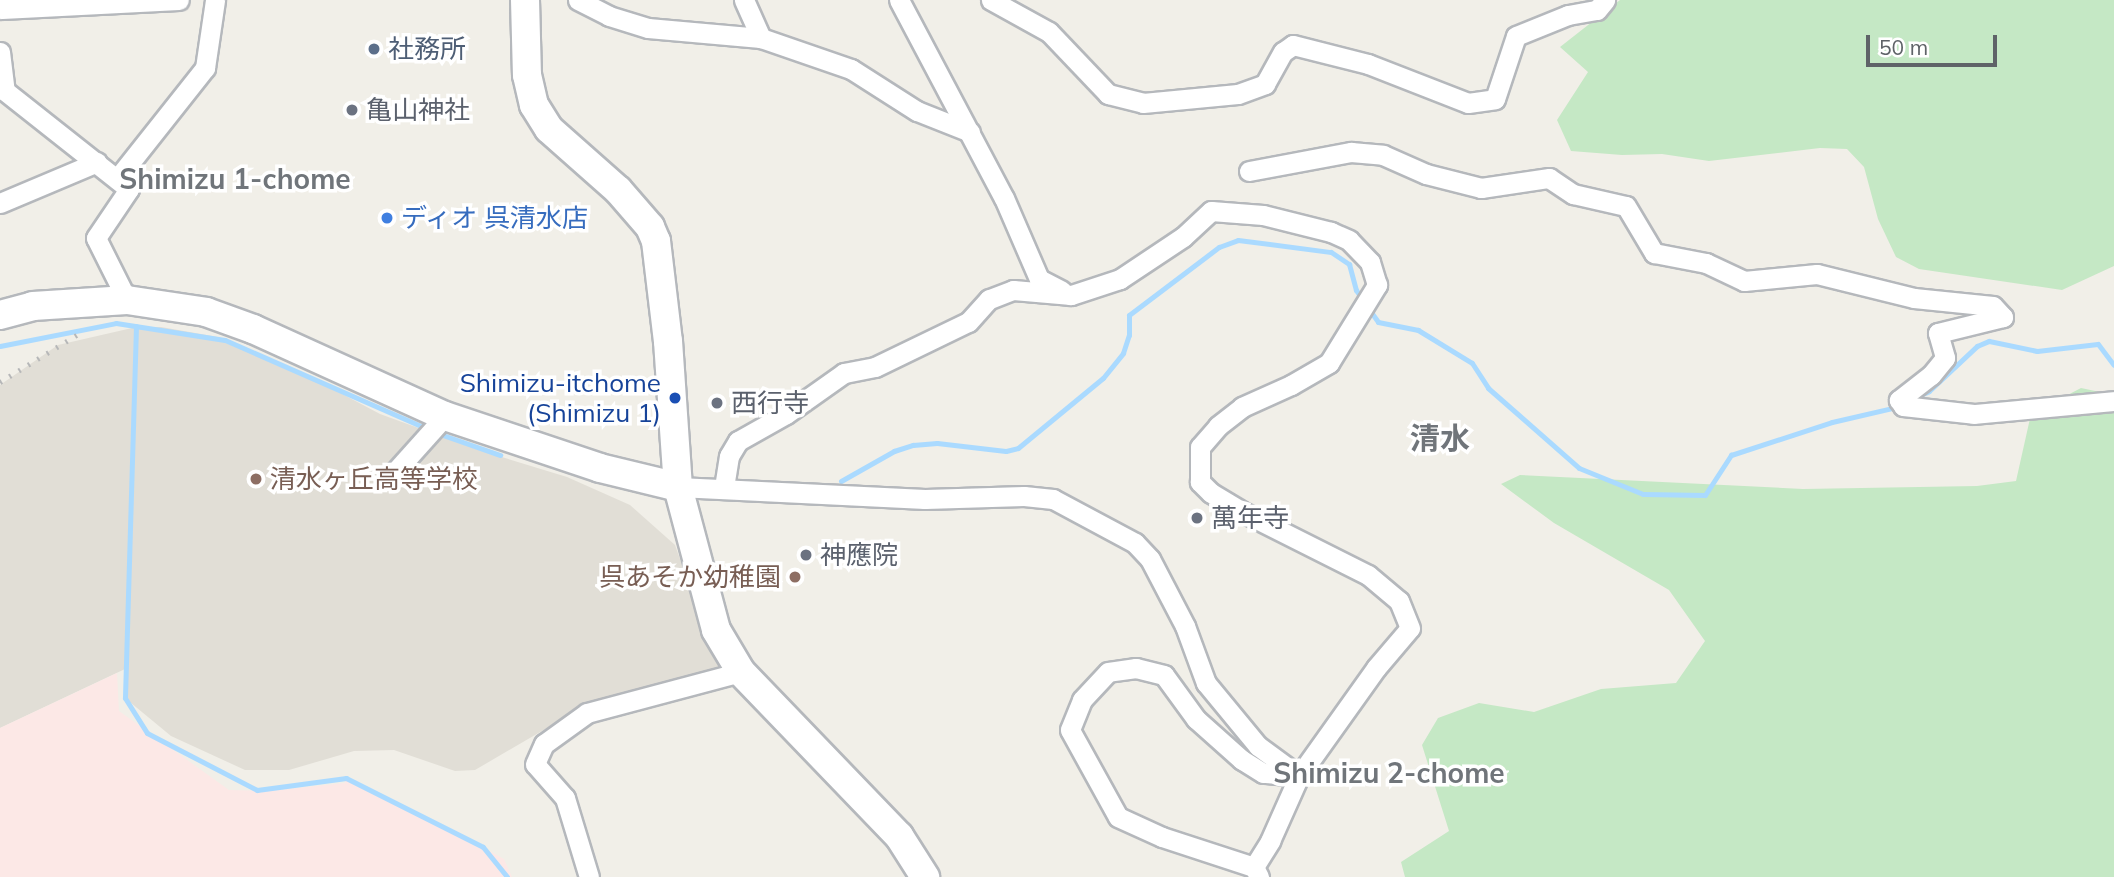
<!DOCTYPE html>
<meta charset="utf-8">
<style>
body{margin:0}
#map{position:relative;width:2114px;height:877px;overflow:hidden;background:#f1efe8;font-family:Mulish,"Noto Sans JP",sans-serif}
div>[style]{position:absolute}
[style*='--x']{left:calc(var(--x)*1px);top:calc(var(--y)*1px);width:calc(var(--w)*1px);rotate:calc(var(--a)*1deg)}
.education>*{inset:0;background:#e1ded6}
.medical>*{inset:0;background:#fce8e6}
.green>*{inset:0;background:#c5e8c5}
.stream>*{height:5px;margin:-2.5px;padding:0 2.5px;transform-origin:2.5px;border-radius:2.5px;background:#aadaff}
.roads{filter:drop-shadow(2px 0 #b5b8bc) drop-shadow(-2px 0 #b5b8bc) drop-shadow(0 2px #b5b8bc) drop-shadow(0 -2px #b5b8bc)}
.street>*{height:19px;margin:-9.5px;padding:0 9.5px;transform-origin:9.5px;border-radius:9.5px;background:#fff}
.secondary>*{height:28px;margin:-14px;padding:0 14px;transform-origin:14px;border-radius:14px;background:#fff}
.rail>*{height:5px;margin-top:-2.5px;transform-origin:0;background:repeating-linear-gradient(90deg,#b6b7b8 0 2px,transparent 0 11px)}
.dots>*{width:19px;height:19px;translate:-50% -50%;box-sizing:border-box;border:4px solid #fff;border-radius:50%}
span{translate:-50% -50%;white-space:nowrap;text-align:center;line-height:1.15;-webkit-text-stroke:7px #fff;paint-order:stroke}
.service-label{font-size:26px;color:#4e5e75}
.left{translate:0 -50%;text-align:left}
.worship-label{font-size:26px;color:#5b616d}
.shop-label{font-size:26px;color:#366cbe}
.transit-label{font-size:26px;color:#164399}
.right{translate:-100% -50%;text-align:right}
.education-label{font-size:26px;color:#785e54}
.neighbourhood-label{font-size:28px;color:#70757a;font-weight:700}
.quarter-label{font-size:30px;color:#70757a;font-weight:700}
.scale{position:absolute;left:1866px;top:35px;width:131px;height:32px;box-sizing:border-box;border:4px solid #5f6368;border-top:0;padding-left:9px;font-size:21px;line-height:24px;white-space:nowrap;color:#5f6368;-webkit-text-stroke:5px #fff;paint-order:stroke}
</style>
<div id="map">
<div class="education">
<i style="clip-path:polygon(161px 327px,218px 337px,314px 379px,380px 414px,479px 450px,567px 477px,630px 505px,675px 545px,715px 657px,726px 671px,583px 707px,475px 770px,455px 771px,394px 750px,354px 751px,289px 770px,245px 770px,171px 736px,125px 698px,125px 669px,0 728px,0 385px,58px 345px,132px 328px)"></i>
</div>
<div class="medical">
<i style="clip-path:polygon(117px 673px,119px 711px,229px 790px,269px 791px,345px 783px,346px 778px,433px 820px,504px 859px,512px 877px,0 877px,0 728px)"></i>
</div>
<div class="green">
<i style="clip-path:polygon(1620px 0,2114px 0,2114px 266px,2062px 290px,1919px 269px,1896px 257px,1878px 219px,1864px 167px,1847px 149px,1820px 148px,1709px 161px,1662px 154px,1622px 155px,1571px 151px,1557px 120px,1588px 72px,1560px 47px)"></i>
<i style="clip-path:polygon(2081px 388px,2114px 395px,2114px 877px,1405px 877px,1401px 862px,1449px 831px,1422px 745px,1438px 718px,1479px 703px,1534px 712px,1601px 689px,1676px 683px,1705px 641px,1669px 590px,1554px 523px,1501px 484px,1520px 475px,1803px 489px,1977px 486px,2016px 481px,2031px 414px)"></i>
</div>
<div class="stream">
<i style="--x:1368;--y:308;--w:17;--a:54"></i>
<i style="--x:1378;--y:322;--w:41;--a:11.3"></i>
<i style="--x:1418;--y:330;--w:63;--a:31.4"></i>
<i style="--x:1472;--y:363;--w:30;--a:57"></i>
<i style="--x:1488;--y:388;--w:121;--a:41.3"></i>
<i style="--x:1579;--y:468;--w:69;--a:22.1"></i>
<i style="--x:1643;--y:494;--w:62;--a:0.9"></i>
<i style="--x:1705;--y:495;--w:48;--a:-57"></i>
<i style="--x:1731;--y:455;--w:106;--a:-18.1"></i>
<i style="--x:1832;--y:422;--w:67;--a:-13"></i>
<i style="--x:136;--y:326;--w:372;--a:91.7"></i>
<i style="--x:125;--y:698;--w:41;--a:57.8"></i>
<i style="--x:147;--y:733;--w:124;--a:27.4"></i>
<i style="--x:257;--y:790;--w:90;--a:-7.7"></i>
<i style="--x:346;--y:778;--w:153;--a:26.7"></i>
<i style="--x:483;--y:847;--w:38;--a:51"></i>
<i style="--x:0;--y:346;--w:118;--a:-11.2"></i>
<i style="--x:116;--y:323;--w:110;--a:8.9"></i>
<i style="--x:225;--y:340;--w:222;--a:23.7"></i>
<i style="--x:1918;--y:396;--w:12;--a:-24"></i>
<i style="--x:1929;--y:391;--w:66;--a:-43.2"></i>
<i style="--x:1977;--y:346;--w:13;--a:-23"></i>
<i style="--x:1989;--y:341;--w:49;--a:11.8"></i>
<i style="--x:2037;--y:351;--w:61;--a:-6.5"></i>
<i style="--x:2098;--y:344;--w:26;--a:53"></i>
<i style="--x:437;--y:433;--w:67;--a:19.2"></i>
<i style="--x:841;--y:481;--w:61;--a:-29.5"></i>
<i style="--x:894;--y:451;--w:20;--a:-18"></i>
<i style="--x:913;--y:445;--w:24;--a:-5"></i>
<i style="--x:937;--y:443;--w:69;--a:6.6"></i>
<i style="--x:1006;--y:451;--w:12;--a:-14"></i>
<i style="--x:1018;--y:448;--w:110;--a:-39.5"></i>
<i style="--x:1103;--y:378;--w:32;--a:-51"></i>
<i style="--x:1123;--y:353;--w:19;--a:-72"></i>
<i style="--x:1129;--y:335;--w:20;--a:-90"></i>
<i style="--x:1129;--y:315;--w:113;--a:-37.1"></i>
<i style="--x:1219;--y:247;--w:20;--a:-20"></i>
<i style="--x:1238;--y:240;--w:94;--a:7.4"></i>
<i style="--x:1331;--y:252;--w:22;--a:34"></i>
<i style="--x:1349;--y:264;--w:27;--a:75"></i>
<i style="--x:1356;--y:290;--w:12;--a:55"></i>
</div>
<div class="roads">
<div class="street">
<i style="--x:578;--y:0;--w:35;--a:27"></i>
<i style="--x:609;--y:16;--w:41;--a:17.1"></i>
<i style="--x:648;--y:28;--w:113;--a:5.1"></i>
<i style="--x:761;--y:38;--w:95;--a:19"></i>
<i style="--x:851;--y:69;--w:78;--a:32.5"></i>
<i style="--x:917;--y:111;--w:57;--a:21.6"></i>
<i style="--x:744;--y:0;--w:42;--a:65.9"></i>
<i style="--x:899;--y:0;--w:224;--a:62.1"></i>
<i style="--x:1004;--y:198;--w:88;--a:66.6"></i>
<i style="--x:1039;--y:279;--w:25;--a:27"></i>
<i style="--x:991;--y:0;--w:66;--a:28.9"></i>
<i style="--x:1049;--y:32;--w:86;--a:46.4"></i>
<i style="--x:1108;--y:94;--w:36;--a:14"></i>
<i style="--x:1143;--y:103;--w:95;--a:-5.4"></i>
<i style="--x:1238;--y:94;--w:29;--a:-20"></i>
<i style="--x:1265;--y:84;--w:37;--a:-61"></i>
<i style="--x:1283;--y:52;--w:12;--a:-35"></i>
<i style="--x:1293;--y:45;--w:77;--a:14.2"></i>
<i style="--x:1368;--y:64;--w:107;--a:21.3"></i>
<i style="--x:1468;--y:103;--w:27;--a:-8"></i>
<i style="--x:1495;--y:99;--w:66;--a:-71.6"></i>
<i style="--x:1516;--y:36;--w:56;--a:-22"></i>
<i style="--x:1568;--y:15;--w:29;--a:-10"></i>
<i style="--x:1597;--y:10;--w:13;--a:-51"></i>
<i style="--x:0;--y:9;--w:179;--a:-2.9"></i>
<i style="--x:0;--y:52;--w:39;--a:83"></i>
<i style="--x:5;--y:91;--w:158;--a:38.3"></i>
<i style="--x:129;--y:189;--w:59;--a:124"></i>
<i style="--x:96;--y:238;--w:69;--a:63.4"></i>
<i style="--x:1249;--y:171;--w:104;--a:-10.6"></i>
<i style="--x:1351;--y:152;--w:32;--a:5"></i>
<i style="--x:1383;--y:155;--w:47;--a:23.8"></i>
<i style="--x:1426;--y:174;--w:57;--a:14.3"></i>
<i style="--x:1481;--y:188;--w:69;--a:-8.4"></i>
<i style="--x:1549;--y:178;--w:29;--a:34"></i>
<i style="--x:1573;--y:194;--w:54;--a:12.8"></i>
<i style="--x:1626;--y:206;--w:55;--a:59.2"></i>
<i style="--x:1654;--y:253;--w:53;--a:10.9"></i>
<i style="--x:1706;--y:263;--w:42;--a:25.3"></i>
<i style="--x:1744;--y:281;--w:73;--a:-5.5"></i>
<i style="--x:1817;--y:274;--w:100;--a:13.9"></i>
<i style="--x:1914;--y:298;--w:79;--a:5.8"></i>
<i style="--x:1993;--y:306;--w:15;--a:48"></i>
<i style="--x:2003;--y:317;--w:67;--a:166.2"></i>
<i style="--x:1938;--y:333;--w:26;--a:74"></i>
<i style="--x:1945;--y:358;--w:22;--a:129"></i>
<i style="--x:1931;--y:375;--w:41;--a:142"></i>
<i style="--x:1899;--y:400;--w:7;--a:56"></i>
<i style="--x:1903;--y:406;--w:71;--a:6.4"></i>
<i style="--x:1974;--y:414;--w:141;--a:-5.3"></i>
<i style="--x:117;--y:179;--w:142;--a:-51.6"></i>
<i style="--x:205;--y:68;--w:69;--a:-81.6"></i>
<i style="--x:0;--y:203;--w:105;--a:-22.9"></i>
<i style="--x:393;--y:474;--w:78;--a:-48.1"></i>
<i style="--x:678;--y:487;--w:247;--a:2.8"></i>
<i style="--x:925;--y:499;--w:99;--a:-1.7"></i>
<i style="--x:1024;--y:496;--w:29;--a:6"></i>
<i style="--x:1053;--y:499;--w:93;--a:28.2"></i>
<i style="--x:1135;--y:543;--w:22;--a:47"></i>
<i style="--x:1150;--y:559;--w:76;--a:62.4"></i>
<i style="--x:1185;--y:626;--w:61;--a:69.8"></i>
<i style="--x:1206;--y:683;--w:82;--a:50.5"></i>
<i style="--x:1258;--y:746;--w:51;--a:36.2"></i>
<i style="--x:1299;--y:776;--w:133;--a:-54.5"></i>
<i style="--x:1376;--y:668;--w:52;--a:-49.6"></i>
<i style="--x:1410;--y:628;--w:29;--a:-112"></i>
<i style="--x:1399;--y:601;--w:40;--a:-140"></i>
<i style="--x:1368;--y:575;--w:142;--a:-153.3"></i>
<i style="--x:1241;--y:511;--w:35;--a:-149"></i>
<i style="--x:1211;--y:493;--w:16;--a:-135"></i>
<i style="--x:1200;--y:482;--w:35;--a:-90"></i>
<i style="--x:1200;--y:447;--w:28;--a:-49"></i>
<i style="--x:1218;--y:426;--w:31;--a:-38"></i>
<i style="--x:1242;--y:407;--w:54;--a:-24.2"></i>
<i style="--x:1291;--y:385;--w:44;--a:-30.1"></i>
<i style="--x:1329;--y:363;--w:92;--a:-58.4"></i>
<i style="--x:1377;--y:285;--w:24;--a:-107"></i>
<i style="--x:1370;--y:262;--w:30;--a:-134"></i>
<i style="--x:1349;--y:240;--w:20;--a:-156"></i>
<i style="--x:1331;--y:232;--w:70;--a:-166"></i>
<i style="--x:1263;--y:215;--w:52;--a:-175.6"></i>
<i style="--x:1211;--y:211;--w:38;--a:137"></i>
<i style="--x:1183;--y:237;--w:76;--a:146.3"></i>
<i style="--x:1120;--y:279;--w:52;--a:161.9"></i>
<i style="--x:1071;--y:295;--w:58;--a:-175.1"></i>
<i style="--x:1013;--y:290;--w:26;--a:159"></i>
<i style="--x:989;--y:299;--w:31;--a:132"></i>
<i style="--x:968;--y:322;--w:103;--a:154.2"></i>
<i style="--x:875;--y:367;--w:32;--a:169"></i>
<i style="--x:844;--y:373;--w:71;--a:144.7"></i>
<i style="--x:786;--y:414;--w:55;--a:150.6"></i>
<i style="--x:738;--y:441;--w:17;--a:121"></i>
<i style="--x:729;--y:456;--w:32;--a:99"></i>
<i style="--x:1254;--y:867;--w:31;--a:-58"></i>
<i style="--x:1270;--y:841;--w:71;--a:-66"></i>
<i style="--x:1299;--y:776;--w:36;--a:-175"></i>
<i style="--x:1263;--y:773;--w:25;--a:-148"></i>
<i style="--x:1242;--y:760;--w:62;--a:-138.3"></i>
<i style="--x:1196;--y:719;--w:54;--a:-126"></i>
<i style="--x:1164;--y:675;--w:29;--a:-166"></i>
<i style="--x:1136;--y:668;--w:28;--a:172"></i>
<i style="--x:1108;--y:672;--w:38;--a:133"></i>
<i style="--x:1082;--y:700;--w:32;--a:112"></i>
<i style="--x:1070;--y:730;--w:99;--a:61.1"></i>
<i style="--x:1118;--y:817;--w:48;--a:24.4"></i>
<i style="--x:1162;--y:837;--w:97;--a:18.1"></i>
<i style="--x:1254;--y:867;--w:11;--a:63"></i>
<i style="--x:589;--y:877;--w:83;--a:-106.9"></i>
<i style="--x:565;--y:798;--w:45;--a:-131.4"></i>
<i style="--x:535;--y:764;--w:22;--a:-66"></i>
<i style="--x:544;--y:744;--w:53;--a:-35.8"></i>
<i style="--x:587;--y:713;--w:159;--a:-14.9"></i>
</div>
<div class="secondary">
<i style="--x:525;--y:0;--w:75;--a:88.5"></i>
<i style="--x:527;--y:75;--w:31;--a:77"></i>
<i style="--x:534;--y:105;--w:28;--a:58"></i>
<i style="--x:549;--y:129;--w:92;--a:41.5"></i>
<i style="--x:618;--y:190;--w:49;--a:49.1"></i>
<i style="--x:650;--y:227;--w:15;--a:67"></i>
<i style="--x:656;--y:241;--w:101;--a:83.2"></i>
<i style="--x:668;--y:341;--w:146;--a:86.1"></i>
<i style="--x:678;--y:487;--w:148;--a:75.1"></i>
<i style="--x:716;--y:630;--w:49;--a:59.2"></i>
<i style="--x:741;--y:672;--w:228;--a:46.1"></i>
<i style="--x:899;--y:836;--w:49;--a:57.6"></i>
<i style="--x:0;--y:315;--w:34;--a:-15"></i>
<i style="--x:33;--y:306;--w:94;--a:-3.7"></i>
<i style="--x:127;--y:300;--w:80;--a:8.6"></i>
<i style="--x:206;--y:312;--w:50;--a:19.9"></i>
<i style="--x:253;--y:329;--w:211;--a:24.4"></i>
<i style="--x:445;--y:416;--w:163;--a:18.5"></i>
<i style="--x:600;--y:468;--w:80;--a:13.7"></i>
</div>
</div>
<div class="rail">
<i style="--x:0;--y:382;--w:94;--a:-31.5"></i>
</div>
<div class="dots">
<i style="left:374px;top:49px;background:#5c6f8a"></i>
<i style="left:352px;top:110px;background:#6b7280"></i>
<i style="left:387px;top:218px;background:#3f7fe0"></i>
<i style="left:675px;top:398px;background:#1a4fb4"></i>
<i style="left:717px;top:403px;background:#6b7280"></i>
<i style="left:256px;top:479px;background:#8d6e63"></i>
<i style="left:1197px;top:518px;background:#6b7280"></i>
<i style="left:806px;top:555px;background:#6b7280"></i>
<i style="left:795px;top:577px;background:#8d6e63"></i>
</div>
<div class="service-label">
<span class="left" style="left:388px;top:49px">社務所</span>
</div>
<div class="worship-label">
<span class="left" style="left:366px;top:110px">亀山神社</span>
<span class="left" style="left:731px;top:403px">西行寺</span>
<span class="left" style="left:1211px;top:518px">萬年寺</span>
<span class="left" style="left:820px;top:555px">神應院</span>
</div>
<div class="shop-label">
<span class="left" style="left:401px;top:218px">ディオ 呉清水店</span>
</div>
<div class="transit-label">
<span class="right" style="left:661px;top:398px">Shimizu-itchome<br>(Shimizu 1)</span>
</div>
<div class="education-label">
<span class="left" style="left:270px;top:479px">清水ヶ丘高等学校</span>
<span class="right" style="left:781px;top:577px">呉あそか幼稚園</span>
</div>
<div class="neighbourhood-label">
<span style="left:235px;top:179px">Shimizu 1-chome</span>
<span style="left:1389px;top:773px">Shimizu 2-chome</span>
</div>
<div class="quarter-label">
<span style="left:1440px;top:438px">清水</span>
</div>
<div class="scale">50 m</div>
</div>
